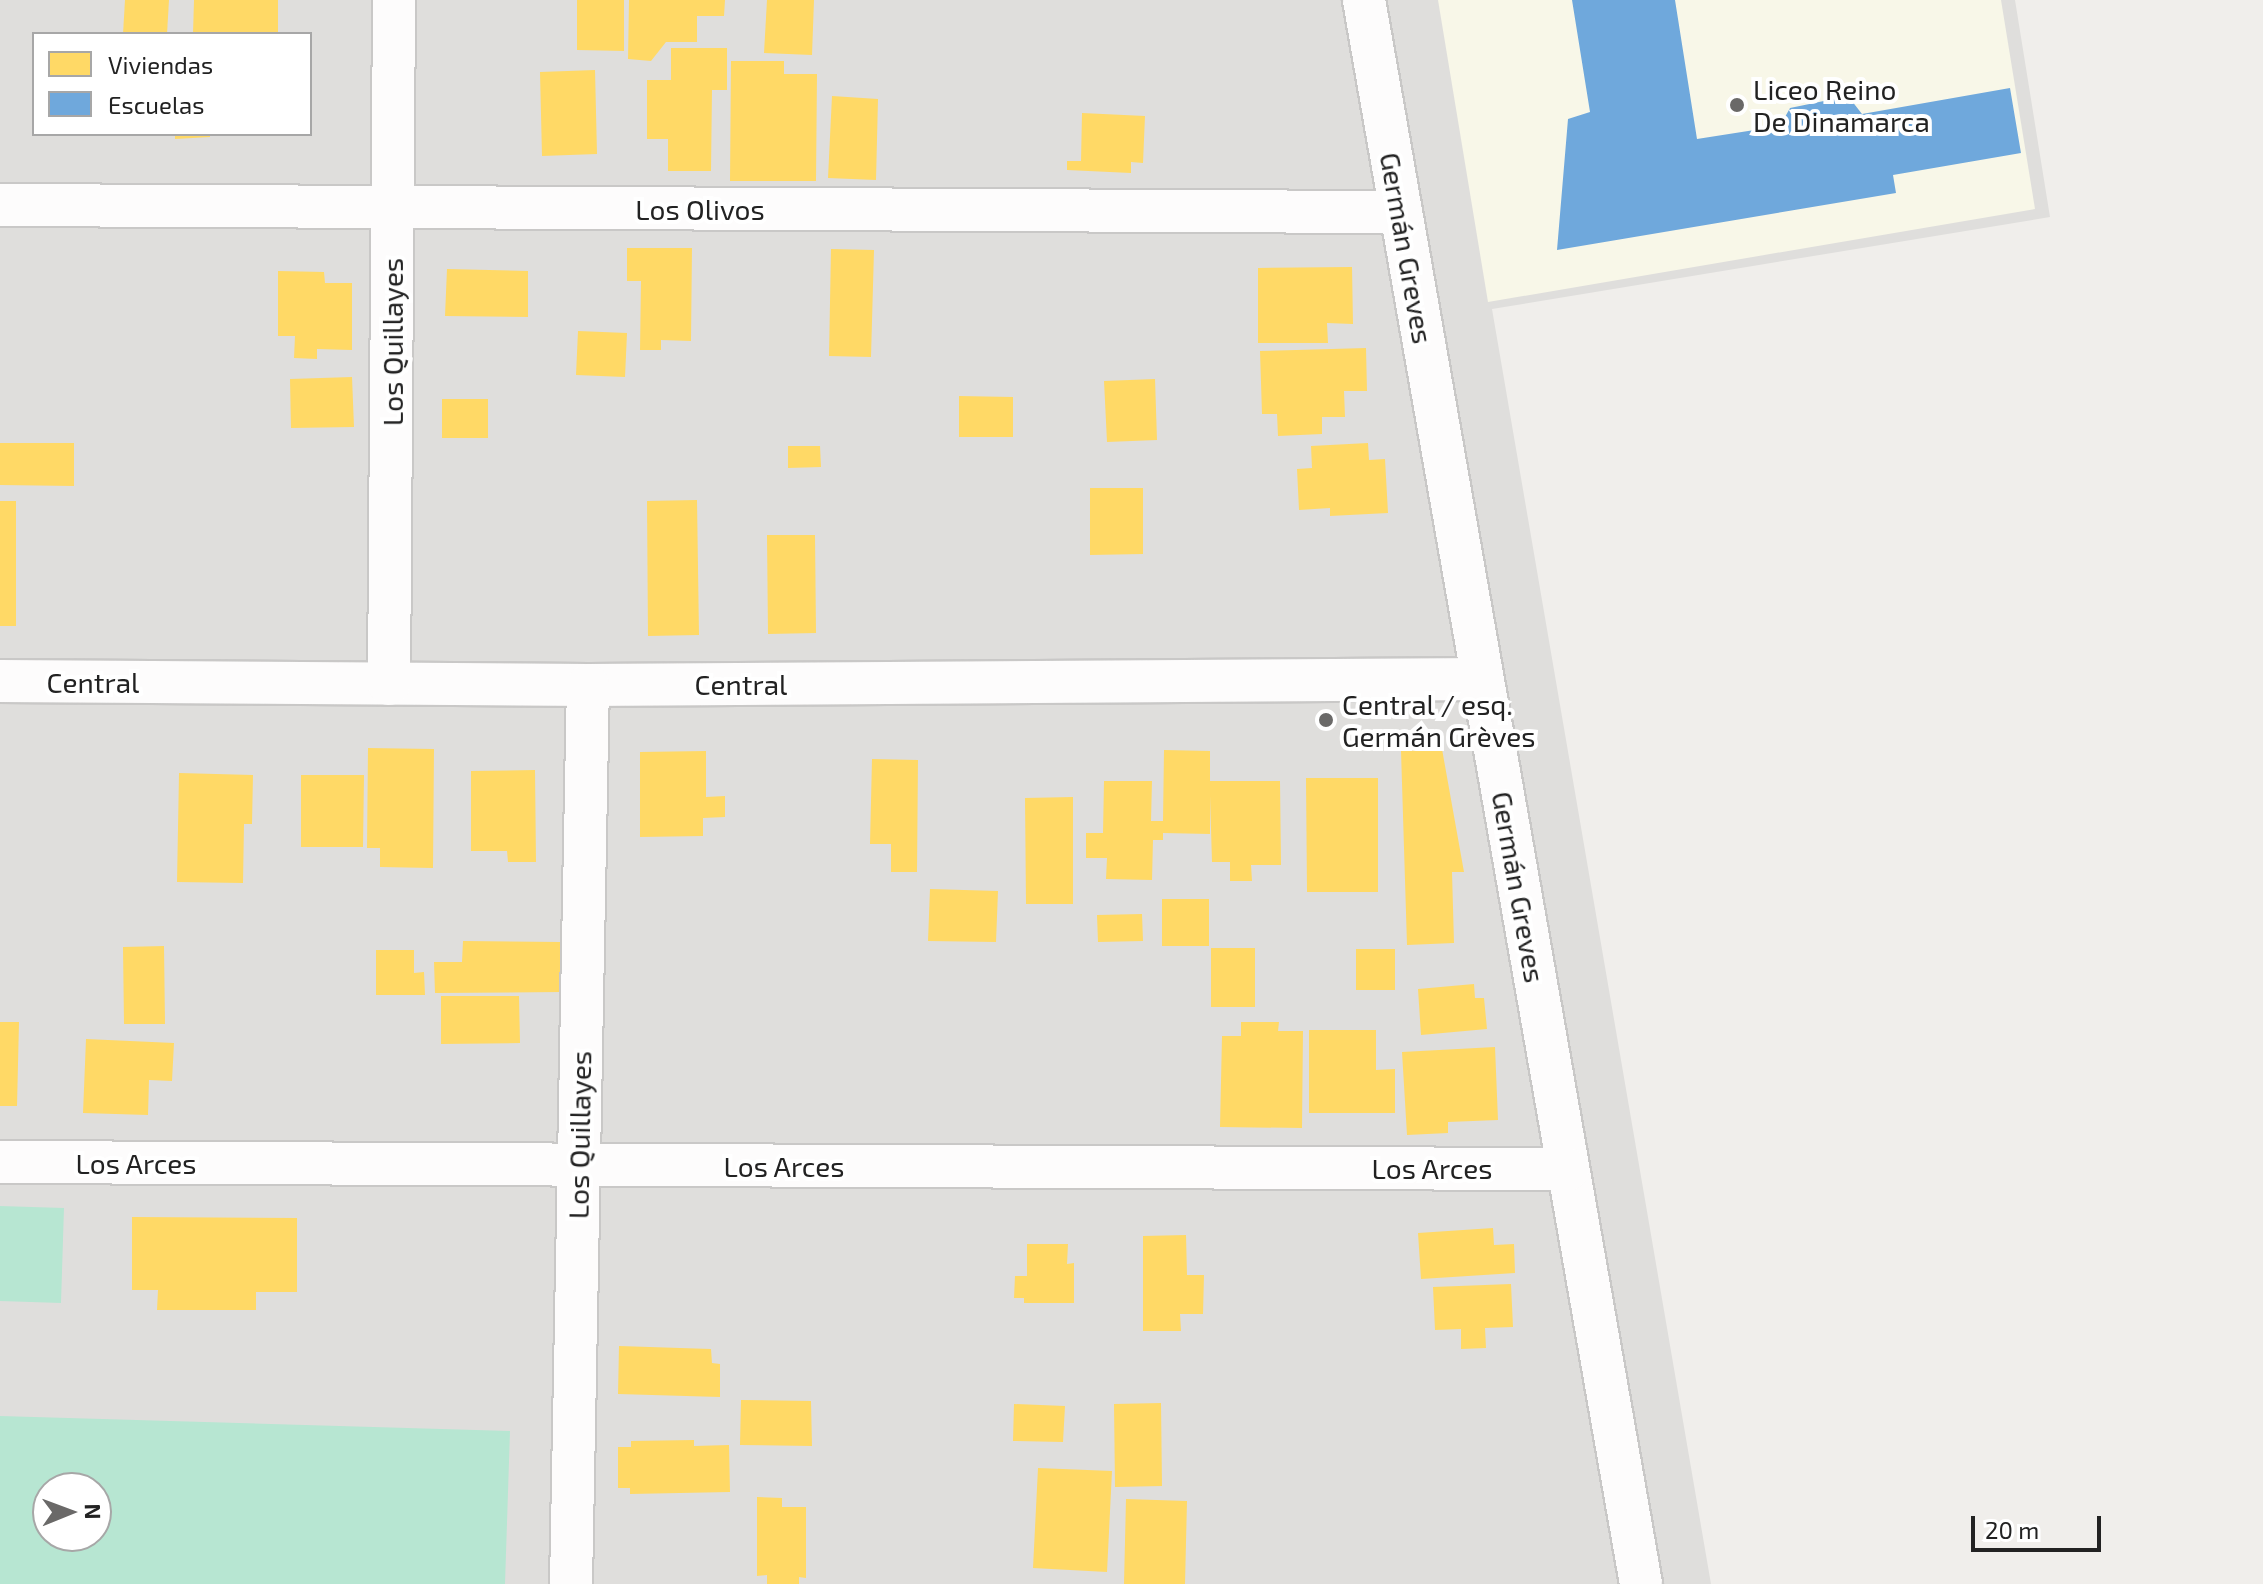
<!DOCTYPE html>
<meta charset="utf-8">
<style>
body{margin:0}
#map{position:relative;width:2263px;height:1584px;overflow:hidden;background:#f0eeeb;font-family:"Exo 2",sans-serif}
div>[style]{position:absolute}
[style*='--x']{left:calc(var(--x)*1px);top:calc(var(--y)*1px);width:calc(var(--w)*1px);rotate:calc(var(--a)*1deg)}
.residential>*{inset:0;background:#dfdedc}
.education>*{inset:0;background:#f8f7e8}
.pitch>*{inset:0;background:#b7e6d2}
.homes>*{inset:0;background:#ffd966}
.schools>*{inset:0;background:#6fa8dc}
.roads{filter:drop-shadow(2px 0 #c9c8c7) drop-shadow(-2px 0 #c9c8c7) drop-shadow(0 2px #c9c8c7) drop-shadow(0 -2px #c9c8c7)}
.minor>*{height:42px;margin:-21px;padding:0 21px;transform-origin:21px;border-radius:21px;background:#fdfcfc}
.dots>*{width:22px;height:22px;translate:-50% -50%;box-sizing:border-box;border:4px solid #fff;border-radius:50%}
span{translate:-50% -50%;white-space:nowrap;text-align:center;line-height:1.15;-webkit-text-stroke:8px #fff;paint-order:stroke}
.poi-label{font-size:28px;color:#222}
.left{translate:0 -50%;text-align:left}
.street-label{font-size:28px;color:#222}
.legend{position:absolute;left:32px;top:32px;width:280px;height:104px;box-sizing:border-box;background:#fff;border:2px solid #a7a7a7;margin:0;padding:10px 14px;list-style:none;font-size:24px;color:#222}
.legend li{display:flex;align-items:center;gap:16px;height:40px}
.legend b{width:40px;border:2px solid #a7a7a7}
.north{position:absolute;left:32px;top:1472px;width:80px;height:80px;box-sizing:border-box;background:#fff;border:2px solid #a7a7a7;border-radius:50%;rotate:89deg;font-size:22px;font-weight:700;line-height:32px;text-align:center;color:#222}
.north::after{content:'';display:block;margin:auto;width:28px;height:36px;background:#6a6968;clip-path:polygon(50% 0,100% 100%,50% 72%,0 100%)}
.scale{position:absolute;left:1971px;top:1516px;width:130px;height:36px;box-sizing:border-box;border:4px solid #222;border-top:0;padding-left:10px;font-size:24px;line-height:28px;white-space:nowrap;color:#222;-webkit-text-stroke:6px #fff;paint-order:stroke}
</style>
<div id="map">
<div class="residential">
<i style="clip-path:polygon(evenodd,0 0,2015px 0,2050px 217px,1492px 309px,1711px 1584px,0 1584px,0 0,34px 34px,310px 34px,310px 134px,34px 134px,34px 34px,0 0,48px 1488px,96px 1488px,96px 1536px,48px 1536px,48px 1488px)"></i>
</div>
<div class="education">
<i style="clip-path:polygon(1438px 0,2001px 0,2035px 209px,1488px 302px)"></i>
</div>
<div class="pitch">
<i style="clip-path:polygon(0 1206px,64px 1208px,61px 1303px,0 1301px)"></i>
<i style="clip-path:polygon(evenodd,0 1416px,510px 1431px,505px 1584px,0 1584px,0 1416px,48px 1488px,96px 1488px,96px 1536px,48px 1536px,48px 1488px)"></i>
</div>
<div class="homes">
<i style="clip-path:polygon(125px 0,169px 0,167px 34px,123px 34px)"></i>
<i style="clip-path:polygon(194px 0,278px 0,278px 34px,193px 34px)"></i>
<i style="clip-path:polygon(577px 0,624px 0,624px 51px,577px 50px)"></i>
<i style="clip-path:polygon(629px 0,725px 0,724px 16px,697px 16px,697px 42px,666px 42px,651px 61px,628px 59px)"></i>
<i style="clip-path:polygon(767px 0,814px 0,812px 55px,764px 53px)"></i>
<i style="clip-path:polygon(671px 48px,727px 48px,727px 90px,712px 90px,711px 171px,668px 171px,668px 139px,647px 139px,647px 80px,671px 80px)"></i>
<i style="clip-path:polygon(731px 61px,784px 61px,784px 74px,817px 74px,816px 181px,730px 181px)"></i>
<i style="clip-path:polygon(595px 70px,597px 154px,542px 156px,540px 72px)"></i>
<i style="clip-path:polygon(832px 96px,878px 99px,876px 180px,828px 178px)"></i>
<i style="clip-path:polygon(1082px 113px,1145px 116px,1143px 163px,1131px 162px,1131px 173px,1067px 170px,1067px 161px,1081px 161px)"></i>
<i style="clip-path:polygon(175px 134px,210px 134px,210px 137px,175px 139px)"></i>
<i style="clip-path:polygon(627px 248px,692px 248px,691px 341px,661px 340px,661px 350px,640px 350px,641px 281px,627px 281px)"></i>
<i style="clip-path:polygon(831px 249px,874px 250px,871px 357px,829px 356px)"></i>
<i style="clip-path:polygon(1352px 267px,1353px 324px,1327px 323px,1328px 343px,1258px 343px,1258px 268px)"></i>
<i style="clip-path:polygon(447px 269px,528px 271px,528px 317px,445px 316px)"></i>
<i style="clip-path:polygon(278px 271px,324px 272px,325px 283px,352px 283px,352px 350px,317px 349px,317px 359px,294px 358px,295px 336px,278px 336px)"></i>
<i style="clip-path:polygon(578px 331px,627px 333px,625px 377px,576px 375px)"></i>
<i style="clip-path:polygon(1366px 348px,1367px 391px,1344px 391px,1345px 417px,1322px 417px,1322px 434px,1278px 436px,1277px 414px,1262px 414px,1260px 351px)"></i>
<i style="clip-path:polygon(352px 377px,354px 427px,291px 428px,290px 379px)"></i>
<i style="clip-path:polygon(1155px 379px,1157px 440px,1107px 442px,1104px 381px)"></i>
<i style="clip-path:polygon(959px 396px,1013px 397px,1013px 437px,959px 437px)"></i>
<i style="clip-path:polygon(442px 399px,488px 399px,488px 438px,442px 438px)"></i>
<i style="clip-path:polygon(0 443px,74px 443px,74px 486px,0 485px)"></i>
<i style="clip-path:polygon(1368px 443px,1369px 460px,1385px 459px,1388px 513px,1330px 516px,1330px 508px,1299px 510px,1297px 469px,1312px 468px,1311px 446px)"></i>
<i style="clip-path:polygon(788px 446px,820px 446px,821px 467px,788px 468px)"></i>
<i style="clip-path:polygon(1090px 488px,1143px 488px,1143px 554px,1090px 555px)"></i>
<i style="clip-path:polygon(697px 500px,699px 635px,648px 636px,647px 501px)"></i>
<i style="clip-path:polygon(0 501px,16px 501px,16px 626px,0 626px)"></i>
<i style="clip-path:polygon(767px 535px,815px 535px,816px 633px,768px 634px)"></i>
<i style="clip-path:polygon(368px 748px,434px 749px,433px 868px,380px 867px,380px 848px,367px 848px)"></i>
<i style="clip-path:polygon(1442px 749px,1464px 872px,1452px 872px,1454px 943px,1407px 945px,1401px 751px)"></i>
<i style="clip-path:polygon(1164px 750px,1210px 751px,1210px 781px,1280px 781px,1281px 865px,1251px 865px,1252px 881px,1230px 881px,1230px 862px,1212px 862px,1210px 796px,1210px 834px,1163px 833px,1163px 840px,1153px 840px,1152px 880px,1106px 879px,1107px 858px,1086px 858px,1086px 833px,1103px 833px,1104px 781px,1152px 781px,1151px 821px,1163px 821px)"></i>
<i style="clip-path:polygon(706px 751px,706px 797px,725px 796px,725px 817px,703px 818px,703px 836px,640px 837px,640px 752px)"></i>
<i style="clip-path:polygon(872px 759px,918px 760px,917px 872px,891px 872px,891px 844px,870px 844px)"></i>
<i style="clip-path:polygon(535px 770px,536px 862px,508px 862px,507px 851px,471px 851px,471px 771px)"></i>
<i style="clip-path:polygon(179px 773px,253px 775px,252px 824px,244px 824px,243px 883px,177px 882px)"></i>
<i style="clip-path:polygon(301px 775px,364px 775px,363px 847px,301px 847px)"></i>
<i style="clip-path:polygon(1306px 778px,1378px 778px,1378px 892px,1307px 892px)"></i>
<i style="clip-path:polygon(1073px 797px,1073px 904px,1026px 904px,1025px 798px)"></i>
<i style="clip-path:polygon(930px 889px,998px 891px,996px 942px,928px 941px)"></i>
<i style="clip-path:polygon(1162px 899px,1209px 899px,1209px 946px,1162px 946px)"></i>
<i style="clip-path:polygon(1142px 914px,1143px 941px,1098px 942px,1097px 915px)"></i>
<i style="clip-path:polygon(463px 941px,560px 942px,561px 992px,435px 993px,434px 962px,462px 962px)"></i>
<i style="clip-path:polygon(164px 946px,165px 1024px,124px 1024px,123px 947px)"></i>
<i style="clip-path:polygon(1211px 948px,1255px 948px,1255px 1007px,1211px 1007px)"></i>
<i style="clip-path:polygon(1356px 949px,1395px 949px,1395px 990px,1356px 990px)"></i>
<i style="clip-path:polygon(376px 950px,414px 950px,414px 973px,424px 972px,425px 995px,376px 995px)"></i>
<i style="clip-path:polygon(1474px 984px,1475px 998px,1484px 998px,1487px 1029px,1421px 1035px,1418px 989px)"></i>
<i style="clip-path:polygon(441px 996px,519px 996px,520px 1043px,441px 1044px)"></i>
<i style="clip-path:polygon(0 1022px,19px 1022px,17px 1106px,0 1106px)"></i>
<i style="clip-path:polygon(1241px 1022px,1279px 1022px,1278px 1031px,1303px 1031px,1302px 1128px,1220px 1127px,1222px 1036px,1241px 1036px)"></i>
<i style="clip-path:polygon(1309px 1030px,1376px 1030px,1376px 1070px,1395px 1069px,1395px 1113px,1309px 1113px)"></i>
<i style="clip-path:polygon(86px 1039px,174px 1043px,172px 1081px,149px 1080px,148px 1115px,83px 1113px)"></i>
<i style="clip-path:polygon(1495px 1047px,1498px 1120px,1448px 1122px,1448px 1133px,1407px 1135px,1402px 1052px)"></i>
<i style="clip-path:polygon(132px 1217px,297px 1218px,297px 1292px,256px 1292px,256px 1310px,157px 1310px,158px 1290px,132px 1290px)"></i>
<i style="clip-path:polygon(1493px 1228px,1494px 1245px,1514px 1244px,1515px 1273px,1421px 1279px,1418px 1233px)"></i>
<i style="clip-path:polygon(1186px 1235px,1187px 1275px,1204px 1275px,1203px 1314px,1180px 1314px,1181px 1331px,1143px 1331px,1143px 1236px)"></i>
<i style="clip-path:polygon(1027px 1244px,1068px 1244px,1067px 1264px,1074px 1263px,1074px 1303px,1024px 1303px,1024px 1298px,1014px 1298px,1015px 1276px,1027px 1276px)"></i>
<i style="clip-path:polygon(1511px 1284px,1513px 1327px,1485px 1328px,1486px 1348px,1461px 1349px,1461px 1329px,1435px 1330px,1433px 1287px)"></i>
<i style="clip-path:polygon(619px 1346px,711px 1349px,712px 1363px,720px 1364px,720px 1397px,618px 1394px)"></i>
<i style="clip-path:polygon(741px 1400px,811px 1401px,812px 1446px,740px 1445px)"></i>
<i style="clip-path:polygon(1161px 1403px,1162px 1486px,1115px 1487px,1114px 1404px)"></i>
<i style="clip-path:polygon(1014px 1404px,1065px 1406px,1063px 1442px,1013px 1441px)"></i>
<i style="clip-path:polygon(694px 1440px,694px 1446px,729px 1445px,730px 1492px,630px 1494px,630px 1488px,618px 1488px,618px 1447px,631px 1447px,631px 1441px)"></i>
<i style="clip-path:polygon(1038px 1468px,1112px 1471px,1107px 1572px,1033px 1568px)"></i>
<i style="clip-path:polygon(757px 1497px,782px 1498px,782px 1507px,806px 1507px,806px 1578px,799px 1577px,799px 1584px,767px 1584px,767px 1575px,757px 1576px)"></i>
<i style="clip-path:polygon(1126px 1499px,1187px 1501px,1185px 1584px,1124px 1584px)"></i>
</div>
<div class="schools">
<i style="clip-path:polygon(1572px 0,1675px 0,1697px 139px,1780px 126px,1790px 108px,1848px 96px,1862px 114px,2010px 88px,2021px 153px,1893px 175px,1896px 193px,1557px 250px,1568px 119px,1590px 112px)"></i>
</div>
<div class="roads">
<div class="minor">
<i style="--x:1364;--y:0;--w:1608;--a:80.08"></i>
<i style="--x:0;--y:205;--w:1401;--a:0.29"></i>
<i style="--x:0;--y:681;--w:588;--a:0.39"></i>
<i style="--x:588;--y:685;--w:894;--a:-0.38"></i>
<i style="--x:389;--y:684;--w:684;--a:-89.58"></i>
<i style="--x:0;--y:1162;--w:1568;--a:0.26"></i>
<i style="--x:571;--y:1584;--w:899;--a:-88.92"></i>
</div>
</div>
<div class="dots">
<i style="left:1737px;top:105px;background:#6a6968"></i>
<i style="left:1326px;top:720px;background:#6a6968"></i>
</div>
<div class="poi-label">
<span class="left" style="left:1753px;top:105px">Liceo Reino<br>De Dinamarca</span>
<span class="left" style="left:1342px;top:720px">Central / esq.<br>Germán Grèves</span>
</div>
<div class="street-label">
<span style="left:700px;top:209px">Los Olivos</span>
<span style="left:1407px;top:248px;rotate:80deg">Germán Greves</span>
<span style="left:392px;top:342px;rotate:-90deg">Los Quillayes</span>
<span style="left:93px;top:682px">Central</span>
<span style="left:741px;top:684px">Central</span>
<span style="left:1519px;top:887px;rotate:80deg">Germán Greves</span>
<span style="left:579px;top:1135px;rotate:-89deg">Los Quillayes</span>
<span style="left:136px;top:1163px">Los Arces</span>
<span style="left:784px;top:1166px">Los Arces</span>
<span style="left:1432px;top:1168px">Los Arces</span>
</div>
<ul class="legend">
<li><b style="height:22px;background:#ffd966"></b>Viviendas</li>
<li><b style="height:22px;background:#6fa8dc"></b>Escuelas</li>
</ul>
<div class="north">N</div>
<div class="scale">20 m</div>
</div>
